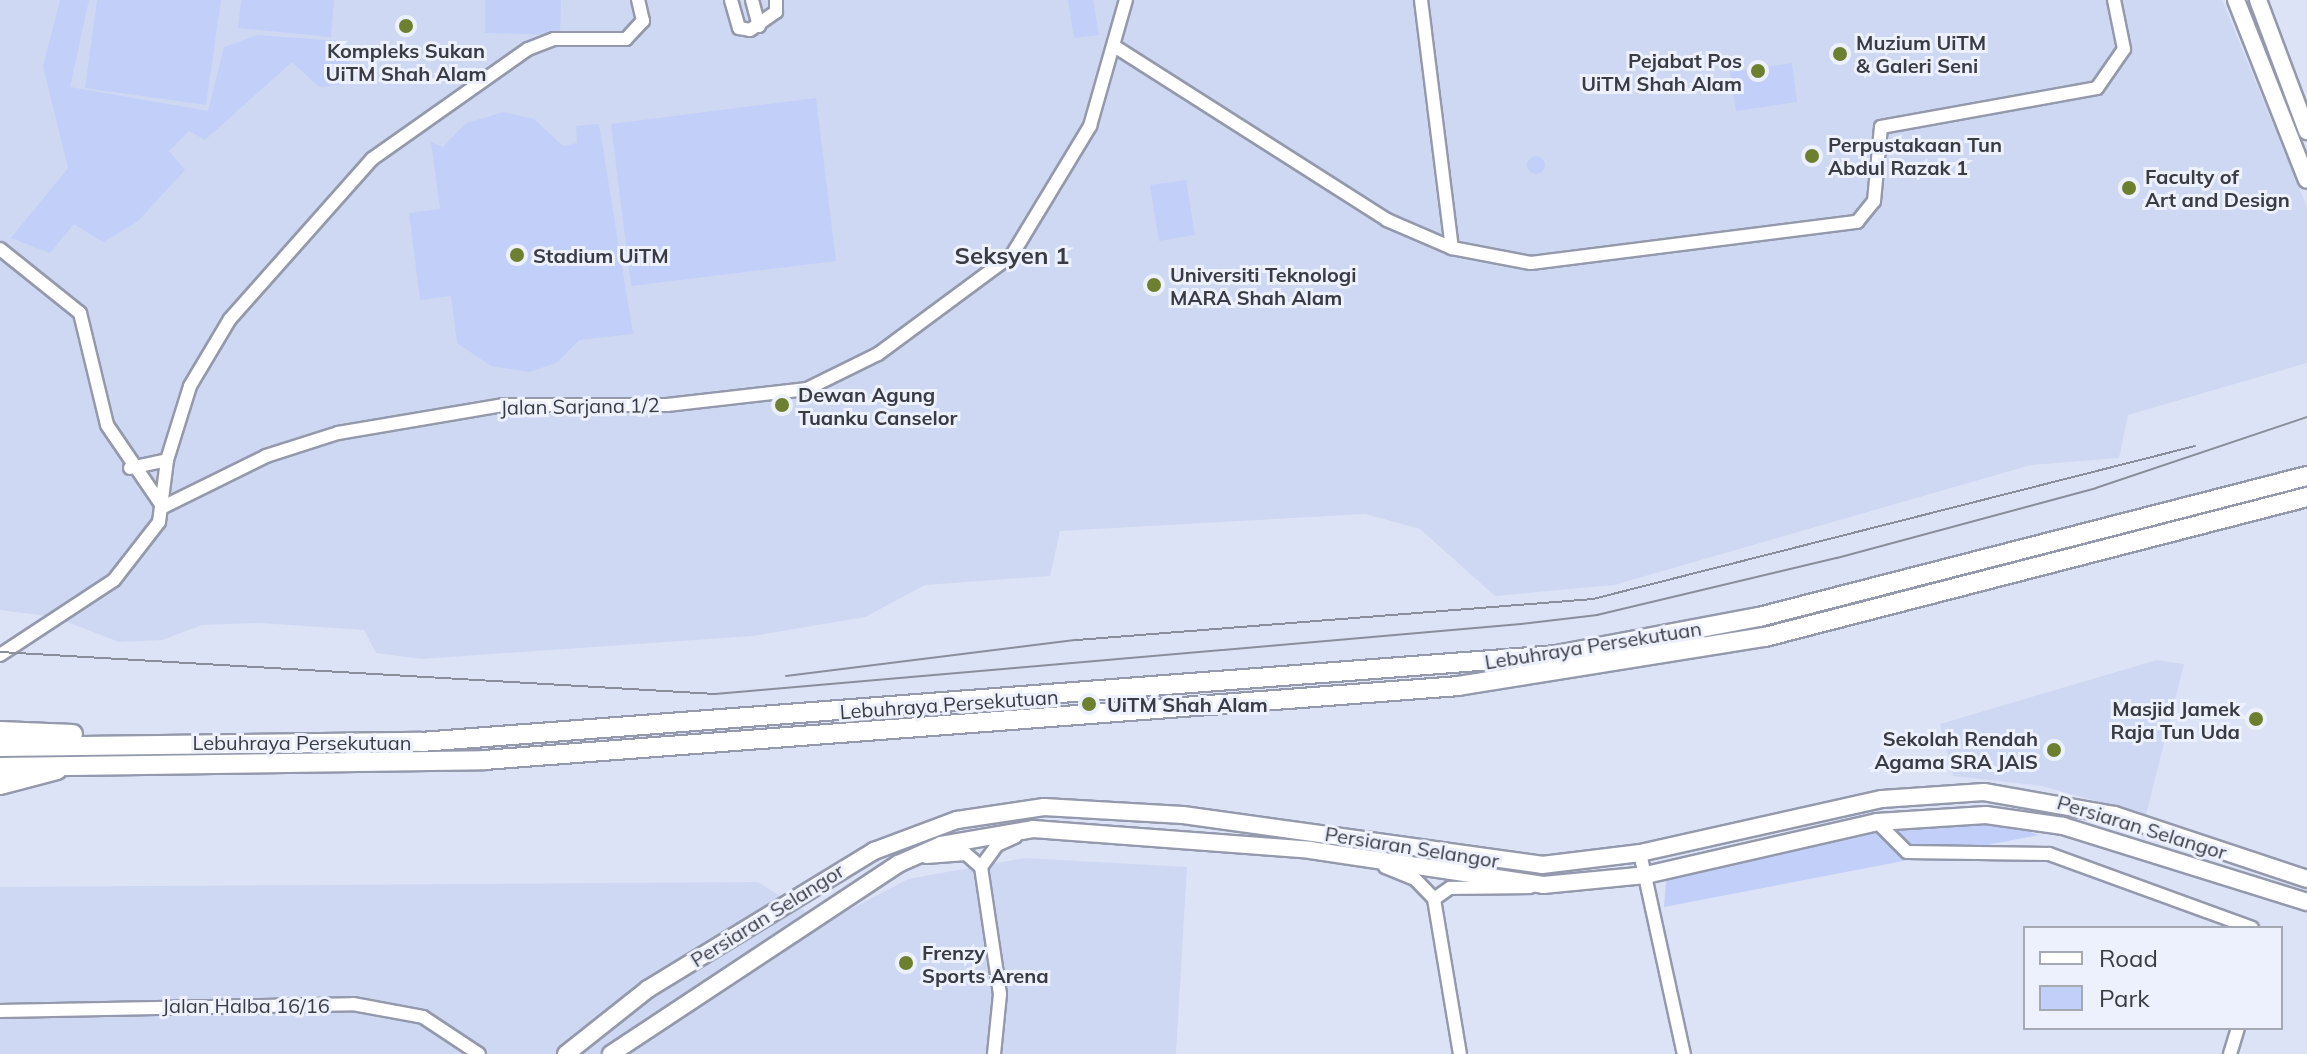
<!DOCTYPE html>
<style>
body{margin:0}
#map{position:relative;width:2307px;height:1054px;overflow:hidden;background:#dde3f7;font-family:Mulish,sans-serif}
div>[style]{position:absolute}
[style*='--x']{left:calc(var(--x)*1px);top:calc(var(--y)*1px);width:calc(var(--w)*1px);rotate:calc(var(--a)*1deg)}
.built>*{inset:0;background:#cfd8f2}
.green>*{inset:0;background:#c2cff8}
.round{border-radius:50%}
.roads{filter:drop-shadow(2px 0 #9499ac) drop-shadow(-2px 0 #9499ac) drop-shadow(0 2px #9499ac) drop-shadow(0 -2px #9499ac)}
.minor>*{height:12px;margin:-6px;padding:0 6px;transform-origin:6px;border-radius:6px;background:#fff}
.major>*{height:16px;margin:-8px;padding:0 8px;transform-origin:8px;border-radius:8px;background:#fff}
.highway>*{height:18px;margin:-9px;padding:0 9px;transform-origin:9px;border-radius:9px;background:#fff}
.tram>*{height:2px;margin:-1px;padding:0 1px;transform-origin:1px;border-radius:1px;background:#8a8e9c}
.dots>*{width:22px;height:22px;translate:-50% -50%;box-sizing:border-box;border:4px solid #edf1fd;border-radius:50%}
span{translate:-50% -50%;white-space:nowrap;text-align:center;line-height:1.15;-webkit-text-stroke:6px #edf1fd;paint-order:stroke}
.poi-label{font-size:20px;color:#3a3c44;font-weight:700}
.left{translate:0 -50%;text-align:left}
.right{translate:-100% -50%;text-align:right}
.street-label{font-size:20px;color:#3a3c44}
.quarter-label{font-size:24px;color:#3a3c44;font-weight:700}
.legend{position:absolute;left:2023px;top:926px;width:260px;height:104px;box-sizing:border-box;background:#edf1fd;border:2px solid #a5a9b3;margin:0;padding:10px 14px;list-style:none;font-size:24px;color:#3a3c44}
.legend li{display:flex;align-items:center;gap:16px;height:40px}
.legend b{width:40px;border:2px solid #a5a9b3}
</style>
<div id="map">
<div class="built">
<i style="clip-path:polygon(0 0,2222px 0,2307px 207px,2307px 363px,2128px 415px,2119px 458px,2031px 465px,1614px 585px,1495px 596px,1420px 529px,1365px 514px,1060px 531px,1050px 576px,925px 585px,865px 617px,753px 636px,421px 659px,376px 653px,364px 630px,259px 623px,202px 625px,162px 640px,119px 642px,54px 617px,0 610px)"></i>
<i style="clip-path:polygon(2157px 660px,2184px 664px,2146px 815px,2042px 786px,1953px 776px,1940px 724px)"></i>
<i style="clip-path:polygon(1025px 858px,1187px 867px,1176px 1054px,0 1054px,0 887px,758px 882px,824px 923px,908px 879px)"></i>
</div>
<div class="green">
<i style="clip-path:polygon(60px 0,89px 0,70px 87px,208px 111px,224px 47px,258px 35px,338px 41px,359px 82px,319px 87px,292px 62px,205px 140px,189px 131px,169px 151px,185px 170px,137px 222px,103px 242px,74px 224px,50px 253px,11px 238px,68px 168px,43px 66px)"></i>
<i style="clip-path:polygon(97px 0,221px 0,206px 105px,85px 88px)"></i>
<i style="clip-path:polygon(241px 0,334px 0,331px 37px,238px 28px)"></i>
<i style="clip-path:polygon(485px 0,561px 0,560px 35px,485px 33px)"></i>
<i style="clip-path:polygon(1068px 0,1093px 0,1099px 35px,1074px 38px)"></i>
<i style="clip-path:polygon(1792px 63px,1797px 102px,1736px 111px,1730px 72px)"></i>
<i style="clip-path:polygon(816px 98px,836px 261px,631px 286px,611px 124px)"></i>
<i style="clip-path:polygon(504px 112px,534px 119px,563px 146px,577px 143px,576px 126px,599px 124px,633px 334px,579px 340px,558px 362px,530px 372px,491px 366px,457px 343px,451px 296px,420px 300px,409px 213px,440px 209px,431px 142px,443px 147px,466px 123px)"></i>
<i class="round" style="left:1527px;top:156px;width:18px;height:18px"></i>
<i style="clip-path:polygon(1186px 180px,1195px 235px,1159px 241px,1150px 185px)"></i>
<i style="clip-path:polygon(1985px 817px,2039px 835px,1664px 907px,1666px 880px,1887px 826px)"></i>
</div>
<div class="roads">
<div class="minor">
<i style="--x:731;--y:0;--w:29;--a:74"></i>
<i style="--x:739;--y:28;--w:11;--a:10"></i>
<i style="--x:750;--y:30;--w:32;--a:-35"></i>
<i style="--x:776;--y:12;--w:12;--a:-90"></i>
<i style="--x:752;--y:0;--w:27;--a:75"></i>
<i style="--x:1421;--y:0;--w:250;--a:82.9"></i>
<i style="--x:1452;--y:248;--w:80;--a:10.8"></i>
<i style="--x:1531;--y:263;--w:329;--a:-7.2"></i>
<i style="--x:1857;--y:222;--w:27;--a:-51"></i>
<i style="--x:1874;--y:201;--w:74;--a:-84.6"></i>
<i style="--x:1881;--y:127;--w:219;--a:-10.2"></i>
<i style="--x:2097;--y:88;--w:47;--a:-55.3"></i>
<i style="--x:2124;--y:49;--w:50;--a:-101.5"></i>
<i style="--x:1114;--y:46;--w:324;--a:32.5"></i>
<i style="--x:1387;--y:220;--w:71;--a:23.3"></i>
<i style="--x:0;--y:249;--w:102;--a:38.7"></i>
<i style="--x:80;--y:313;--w:115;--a:76.4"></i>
<i style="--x:107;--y:425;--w:99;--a:55.7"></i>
<i style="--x:163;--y:507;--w:115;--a:-26.3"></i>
<i style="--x:266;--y:456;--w:76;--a:-17.7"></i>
<i style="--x:338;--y:433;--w:167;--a:-9.6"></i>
<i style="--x:503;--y:405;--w:164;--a:0"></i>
<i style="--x:667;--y:405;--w:141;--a:-6.5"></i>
<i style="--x:807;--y:389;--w:79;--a:-26.2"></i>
<i style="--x:878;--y:354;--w:167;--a:-36.5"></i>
<i style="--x:1012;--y:255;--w:151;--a:-58.8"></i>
<i style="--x:1090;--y:126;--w:131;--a:-74.1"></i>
<i style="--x:130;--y:468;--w:38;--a:-12"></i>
<i style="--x:0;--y:655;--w:136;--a:-33.3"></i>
<i style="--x:114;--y:580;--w:73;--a:-52.2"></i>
<i style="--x:159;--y:522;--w:63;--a:-82.6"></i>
<i style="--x:167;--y:460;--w:77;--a:-72.7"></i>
<i style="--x:190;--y:386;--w:78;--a:-59.2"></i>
<i style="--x:230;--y:319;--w:214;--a:-48.4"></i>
<i style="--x:372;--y:159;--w:191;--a:-35.2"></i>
<i style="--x:528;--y:49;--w:28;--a:-21"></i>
<i style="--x:554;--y:39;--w:72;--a:0"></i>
<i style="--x:626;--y:39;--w:25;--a:-47"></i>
<i style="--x:643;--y:21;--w:22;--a:-103"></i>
<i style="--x:1877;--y:822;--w:42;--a:45"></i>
<i style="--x:1907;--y:852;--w:142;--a:0.8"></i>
<i style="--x:2049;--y:854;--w:216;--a:20"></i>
<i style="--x:1640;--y:853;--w:206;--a:77.7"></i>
<i style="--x:926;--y:857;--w:40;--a:-4.3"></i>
<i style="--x:966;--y:854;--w:20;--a:41"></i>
<i style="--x:1385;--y:867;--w:32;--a:22"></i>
<i style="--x:1415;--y:879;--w:28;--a:46"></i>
<i style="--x:1434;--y:899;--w:157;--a:80.5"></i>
<i style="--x:1434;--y:899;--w:19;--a:-35"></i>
<i style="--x:1450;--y:888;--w:80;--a:-0.7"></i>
<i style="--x:0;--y:1011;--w:353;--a:-1.1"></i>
<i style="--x:353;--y:1004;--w:71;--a:10.5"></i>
<i style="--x:423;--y:1017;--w:67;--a:33.5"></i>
<i style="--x:994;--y:1054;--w:60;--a:-84.3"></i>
<i style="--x:1000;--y:994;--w:128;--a:-98.5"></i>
<i style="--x:981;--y:867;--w:27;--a:-54"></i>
<i style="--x:997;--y:845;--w:20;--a:-24"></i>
<i style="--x:2230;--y:1054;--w:27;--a:-73"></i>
</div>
<div class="major">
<i style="--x:2236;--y:0;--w:193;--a:68.5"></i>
<i style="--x:2258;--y:0;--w:140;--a:69.5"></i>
<i style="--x:566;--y:1054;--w:105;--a:-38.4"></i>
<i style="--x:648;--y:989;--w:265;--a:-31.4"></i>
<i style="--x:874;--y:851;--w:89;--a:-20.5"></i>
<i style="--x:957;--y:820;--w:88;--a:-8.5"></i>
<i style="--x:1044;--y:807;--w:139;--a:3.3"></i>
<i style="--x:1183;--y:815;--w:362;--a:7.9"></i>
<i style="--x:1542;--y:865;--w:99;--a:-7"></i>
<i style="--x:1640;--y:853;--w:248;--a:-12.6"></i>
<i style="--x:1882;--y:799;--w:102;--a:-3.9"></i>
<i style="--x:1984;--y:792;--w:133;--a:10"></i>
<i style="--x:2115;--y:815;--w:202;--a:18.4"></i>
<i style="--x:611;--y:1054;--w:344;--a:-33.5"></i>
<i style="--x:898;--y:864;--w:47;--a:-23.8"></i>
<i style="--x:941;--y:845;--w:93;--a:-9.9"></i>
<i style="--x:1033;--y:829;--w:278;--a:4.3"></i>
<i style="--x:1310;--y:850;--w:236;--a:8.5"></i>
<i style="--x:1543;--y:885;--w:103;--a:-5.5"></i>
<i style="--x:1646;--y:875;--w:237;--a:-12.9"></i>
<i style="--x:1877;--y:822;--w:109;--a:-3.7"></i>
<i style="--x:1986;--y:815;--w:78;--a:8.1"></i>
<i style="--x:2063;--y:826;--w:256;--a:17.3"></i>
</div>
<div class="highway">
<i style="--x:0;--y:731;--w:73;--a:2.4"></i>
<i style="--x:0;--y:747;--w:421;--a:-0.7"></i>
<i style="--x:421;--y:742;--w:1139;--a:-4.38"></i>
<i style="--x:1557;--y:655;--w:206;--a:-10.7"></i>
<i style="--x:1759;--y:617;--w:566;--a:-14.43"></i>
<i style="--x:0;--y:767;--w:484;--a:-0.8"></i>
<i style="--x:484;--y:760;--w:977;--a:-4.34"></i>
<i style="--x:1458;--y:686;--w:311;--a:-9.1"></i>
<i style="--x:1765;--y:637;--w:560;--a:-14.48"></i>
<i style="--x:0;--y:785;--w:59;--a:-14.7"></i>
</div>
</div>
<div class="tram">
<i style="--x:0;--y:652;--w:716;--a:3.36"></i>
<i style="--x:715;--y:694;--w:809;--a:-4.96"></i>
<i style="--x:1521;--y:624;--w:77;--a:-6.8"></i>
<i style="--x:1597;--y:615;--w:247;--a:-13.4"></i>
<i style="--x:1837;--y:558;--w:268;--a:-15.1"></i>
<i style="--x:2096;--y:488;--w:223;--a:-18.6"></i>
<i style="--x:786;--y:676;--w:293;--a:-7.1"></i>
<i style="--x:1077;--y:640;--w:518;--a:-4.54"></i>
<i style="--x:1593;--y:599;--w:621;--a:-14.26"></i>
</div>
<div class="dots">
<i style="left:406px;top:26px;background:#6c8030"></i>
<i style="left:1840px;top:54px;background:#6c8030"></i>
<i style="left:1758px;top:71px;background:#6c8030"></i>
<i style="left:1812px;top:156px;background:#6c8030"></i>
<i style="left:2129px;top:188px;background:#6c8030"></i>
<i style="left:517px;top:255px;background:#6c8030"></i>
<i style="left:1154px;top:285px;background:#6c8030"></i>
<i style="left:782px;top:405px;background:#6c8030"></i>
<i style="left:1089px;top:704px;background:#6c8030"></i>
<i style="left:2256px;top:719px;background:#6c8030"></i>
<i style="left:2054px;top:750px;background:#6c8030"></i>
<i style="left:906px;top:963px;background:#6c8030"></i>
</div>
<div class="poi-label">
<span class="left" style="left:1856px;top:54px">Muzium UiTM<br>&amp; Galeri Seni</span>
<span style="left:406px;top:62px">Kompleks Sukan<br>UiTM Shah Alam</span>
<span class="right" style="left:1742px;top:72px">Pejabat Pos<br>UiTM Shah Alam</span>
<span class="left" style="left:1828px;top:156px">Perpustakaan Tun<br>Abdul Razak 1</span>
<span class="left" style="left:2145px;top:188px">Faculty of<br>Art and Design</span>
<span class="left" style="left:533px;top:255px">Stadium UiTM</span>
<span class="left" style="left:1170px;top:286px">Universiti Teknologi<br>MARA Shah Alam</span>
<span class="left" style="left:798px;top:406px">Dewan Agung<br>Tuanku Canselor</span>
<span class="left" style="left:1107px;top:704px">UiTM Shah Alam</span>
<span class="right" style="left:2240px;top:720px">Masjid Jamek<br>Raja Tun Uda</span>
<span class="right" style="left:2038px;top:750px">Sekolah Rendah<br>Agama SRA JAIS</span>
<span class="left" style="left:922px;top:964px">Frenzy<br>Sports Arena</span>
</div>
<div class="street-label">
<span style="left:580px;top:406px;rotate:-1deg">Jalan Sarjana 1/2</span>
<span style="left:1593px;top:645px;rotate:-9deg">Lebuhraya Persekutuan</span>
<span style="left:949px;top:704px;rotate:-4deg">Lebuhraya Persekutuan</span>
<span style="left:302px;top:742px">Lebuhraya Persekutuan</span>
<span style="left:2142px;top:827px;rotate:17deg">Persiaran Selangor</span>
<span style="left:1412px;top:847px;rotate:9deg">Persiaran Selangor</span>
<span style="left:767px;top:915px;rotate:-32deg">Persiaran Selangor</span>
<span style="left:246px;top:1005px">Jalan Halba 16/16</span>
</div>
<div class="quarter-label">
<span style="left:1012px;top:256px">Seksyen 1</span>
</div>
<ul class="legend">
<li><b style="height:10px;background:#fff"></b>Road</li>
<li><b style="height:22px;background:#c2cff8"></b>Park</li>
</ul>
</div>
